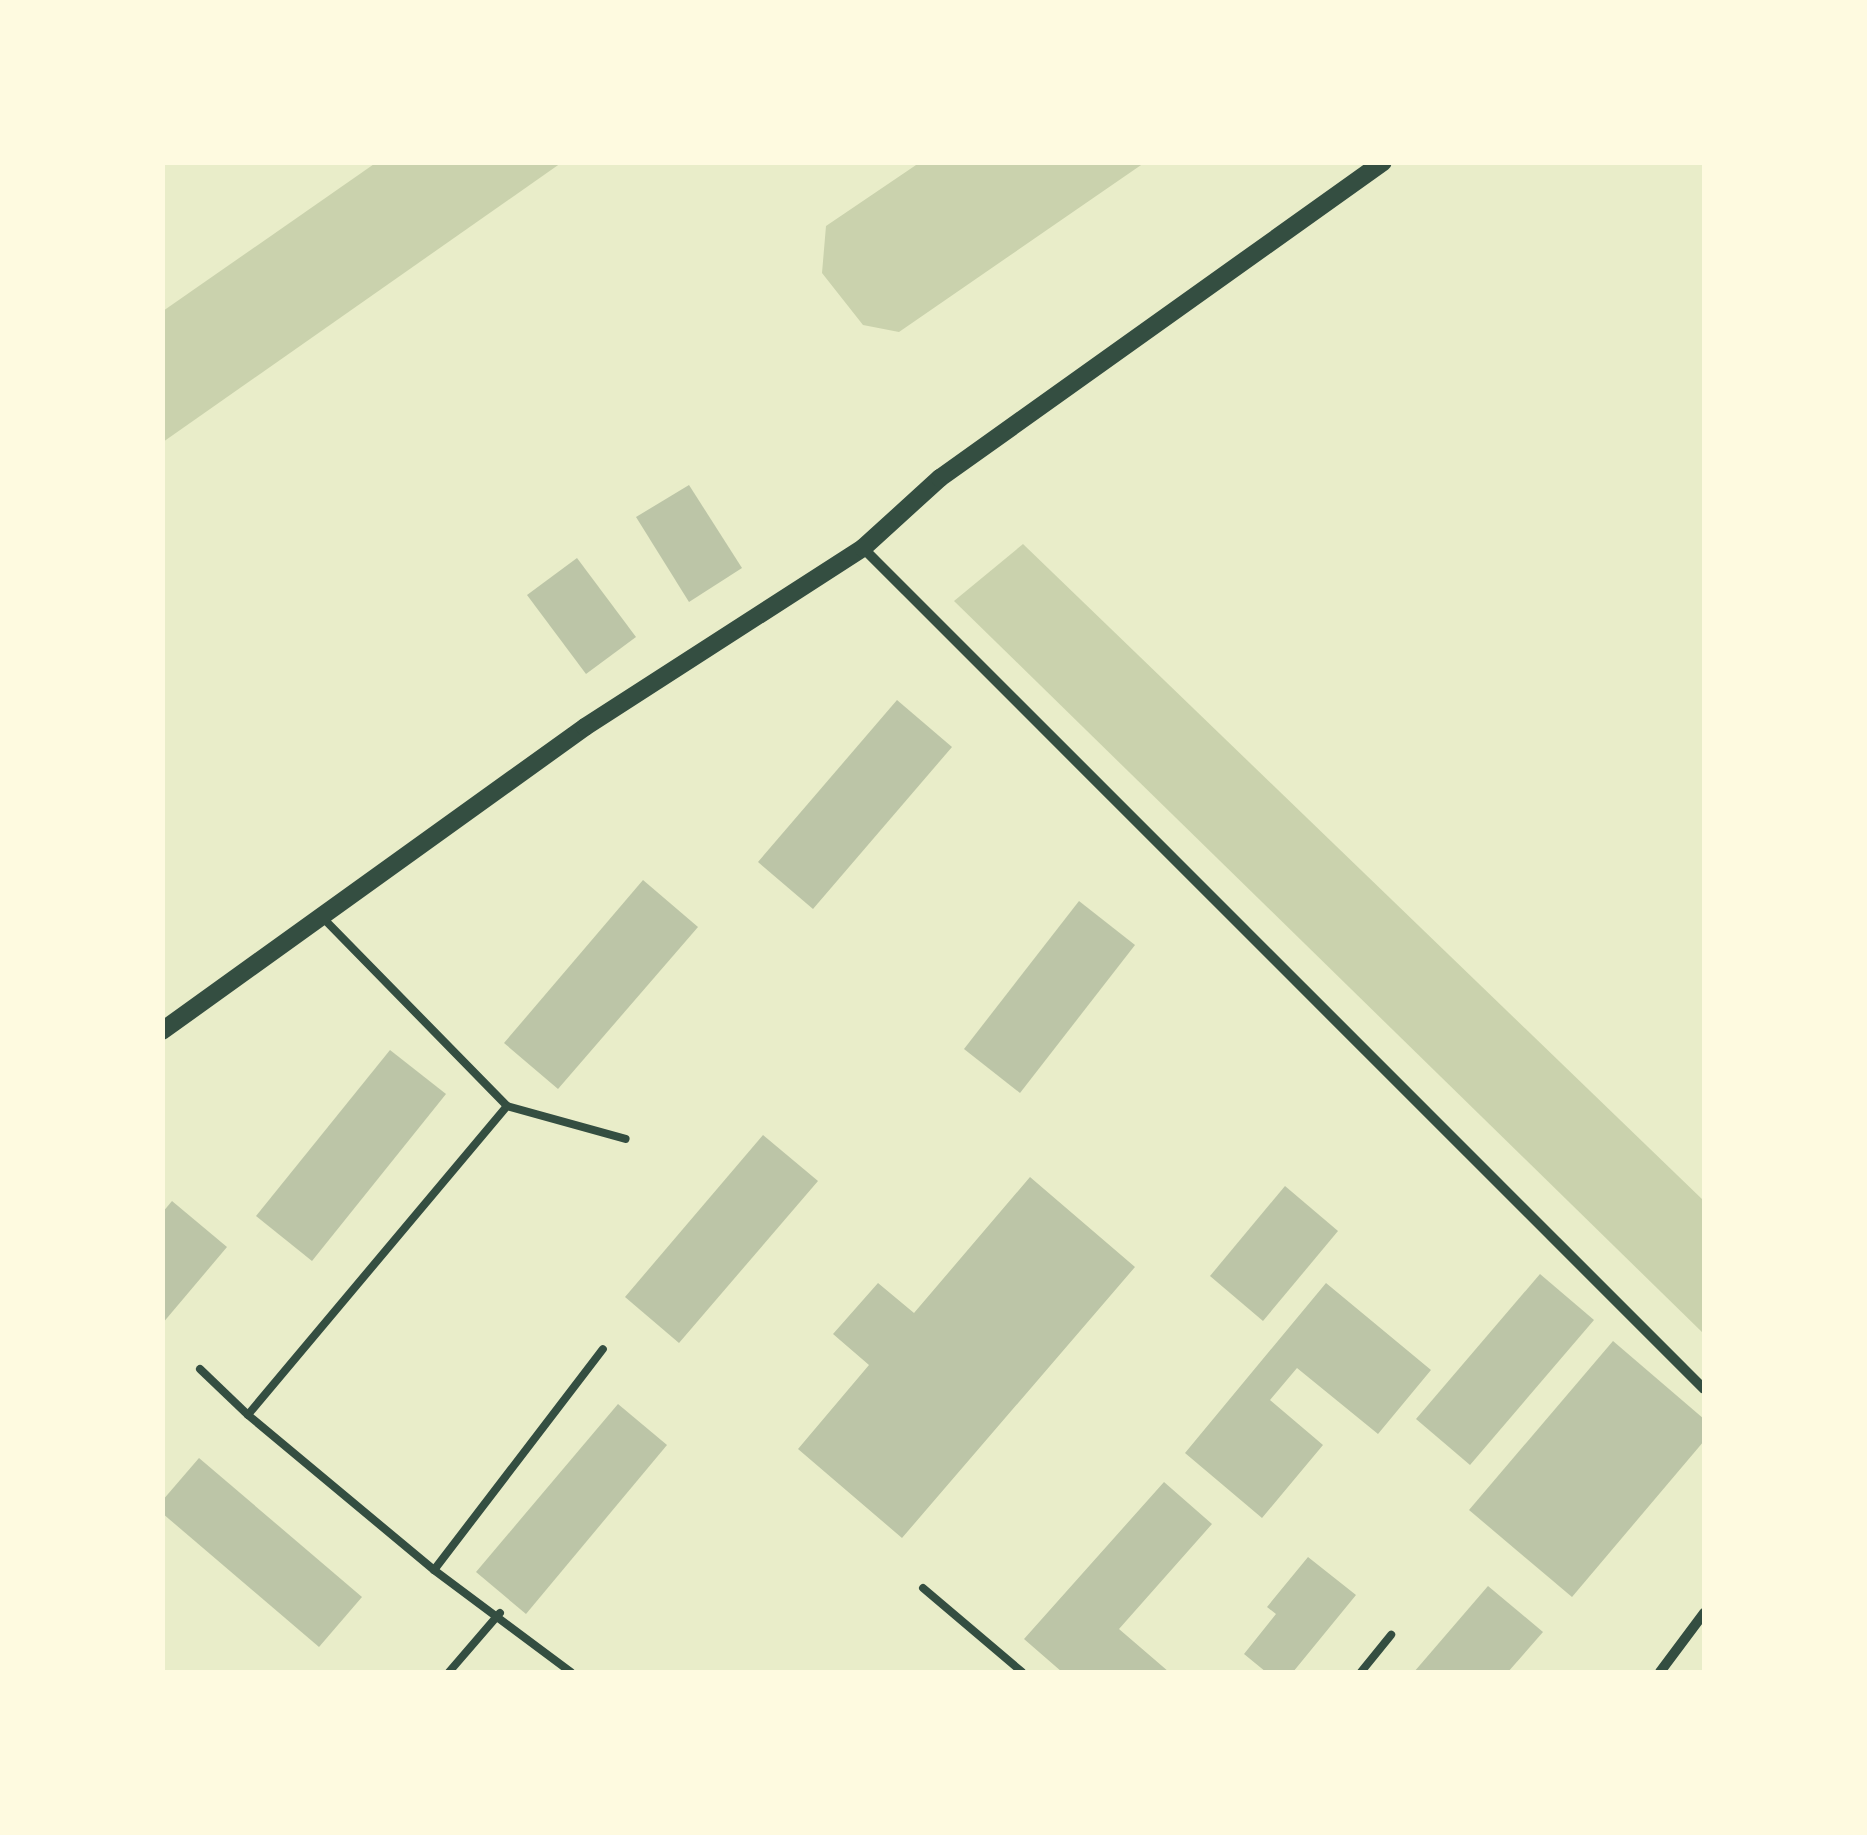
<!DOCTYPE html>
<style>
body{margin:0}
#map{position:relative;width:1867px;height:1835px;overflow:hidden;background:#e9edc9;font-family:"Source Sans 3",sans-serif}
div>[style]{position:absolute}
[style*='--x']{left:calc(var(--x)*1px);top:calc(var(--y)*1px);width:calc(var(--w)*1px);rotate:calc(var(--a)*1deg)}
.green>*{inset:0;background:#cad2ad}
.building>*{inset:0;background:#bcc5a7}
.service>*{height:8px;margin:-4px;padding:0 4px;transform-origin:4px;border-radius:4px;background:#344e41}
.minor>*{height:10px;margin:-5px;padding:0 5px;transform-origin:5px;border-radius:5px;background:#344e41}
.tertiary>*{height:18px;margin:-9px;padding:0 9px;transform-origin:9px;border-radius:9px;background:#344e41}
span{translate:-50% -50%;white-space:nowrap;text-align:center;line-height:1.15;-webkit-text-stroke:8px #fefae0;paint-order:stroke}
.frame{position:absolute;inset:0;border:165px solid #fefae0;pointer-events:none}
</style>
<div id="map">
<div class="green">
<i style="clip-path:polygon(377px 162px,561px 163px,163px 442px,163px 311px)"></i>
<i style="clip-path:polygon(919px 163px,919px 162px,1144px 163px,899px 332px,863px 325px,822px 273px,826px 226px)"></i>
<i style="clip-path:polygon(1023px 544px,1704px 1201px,1704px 1334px,954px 601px)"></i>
</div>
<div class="building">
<i style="clip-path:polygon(689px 485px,742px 568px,689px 602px,636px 517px)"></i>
<i style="clip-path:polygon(577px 558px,636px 637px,586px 674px,527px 595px)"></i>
<i style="clip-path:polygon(897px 700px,952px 747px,813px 909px,758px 862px)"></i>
<i style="clip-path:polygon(643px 880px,698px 927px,558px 1089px,504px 1043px)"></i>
<i style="clip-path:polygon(1079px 901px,1135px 945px,1020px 1093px,964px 1049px)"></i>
<i style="clip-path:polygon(390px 1050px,446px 1094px,312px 1261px,256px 1216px)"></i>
<i style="clip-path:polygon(763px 1135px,818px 1181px,679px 1343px,625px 1297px)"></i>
<i style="clip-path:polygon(1030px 1177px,1135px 1267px,902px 1538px,798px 1449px,869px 1365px,833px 1334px,878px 1283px,914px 1313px)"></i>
<i style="clip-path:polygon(1285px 1186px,1338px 1231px,1263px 1321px,1210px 1276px)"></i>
<i style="clip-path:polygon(172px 1201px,227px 1247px,162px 1324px,162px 1213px)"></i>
<i style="clip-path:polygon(1540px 1274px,1594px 1320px,1470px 1465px,1416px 1419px)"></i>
<i style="clip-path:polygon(1326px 1283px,1431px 1370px,1378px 1434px,1297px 1368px,1270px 1400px,1323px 1445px,1262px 1518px,1185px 1453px)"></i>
<i style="clip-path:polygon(1613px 1341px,1704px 1419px,1704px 1441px,1572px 1597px,1469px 1510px)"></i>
<i style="clip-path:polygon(618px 1404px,667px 1445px,526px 1614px,476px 1572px)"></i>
<i style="clip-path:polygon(199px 1458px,362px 1597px,319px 1647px,162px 1513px,162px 1501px)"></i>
<i style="clip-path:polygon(1164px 1482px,1212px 1524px,1119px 1629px,1169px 1672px,1062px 1672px,1024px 1639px)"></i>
<i style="clip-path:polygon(1308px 1557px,1356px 1595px,1293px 1672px,1266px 1672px,1244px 1654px,1276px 1614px,1267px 1607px)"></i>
<i style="clip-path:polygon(1488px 1586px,1543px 1632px,1508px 1672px,1414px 1672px)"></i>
</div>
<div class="service">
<i style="--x:322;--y:917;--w:264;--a:45.6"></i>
<i style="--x:507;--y:1106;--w:403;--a:130"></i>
<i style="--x:248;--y:1415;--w:242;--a:39.8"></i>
<i style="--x:434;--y:1570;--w:171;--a:36.7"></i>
<i style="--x:507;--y:1106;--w:123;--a:15.5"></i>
<i style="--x:200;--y:1369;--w:66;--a:43.8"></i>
<i style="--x:434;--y:1570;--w:278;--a:-52.6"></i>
<i style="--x:923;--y:1588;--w:130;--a:40.3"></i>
<i style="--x:449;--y:1672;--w:78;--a:-49.2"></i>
<i style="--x:1361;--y:1672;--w:48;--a:-51"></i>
</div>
<div class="minor">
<i style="--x:863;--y:548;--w:1189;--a:45"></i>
<i style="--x:1660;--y:1672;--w:74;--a:-53.3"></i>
</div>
<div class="tertiary">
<i style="--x:162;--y:1031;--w:521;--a:-35.7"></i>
<i style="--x:585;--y:727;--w:331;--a:-32.8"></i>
<i style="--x:863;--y:548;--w:104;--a:-42.3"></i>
<i style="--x:940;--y:478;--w:544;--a:-35.5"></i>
</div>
<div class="frame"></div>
</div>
